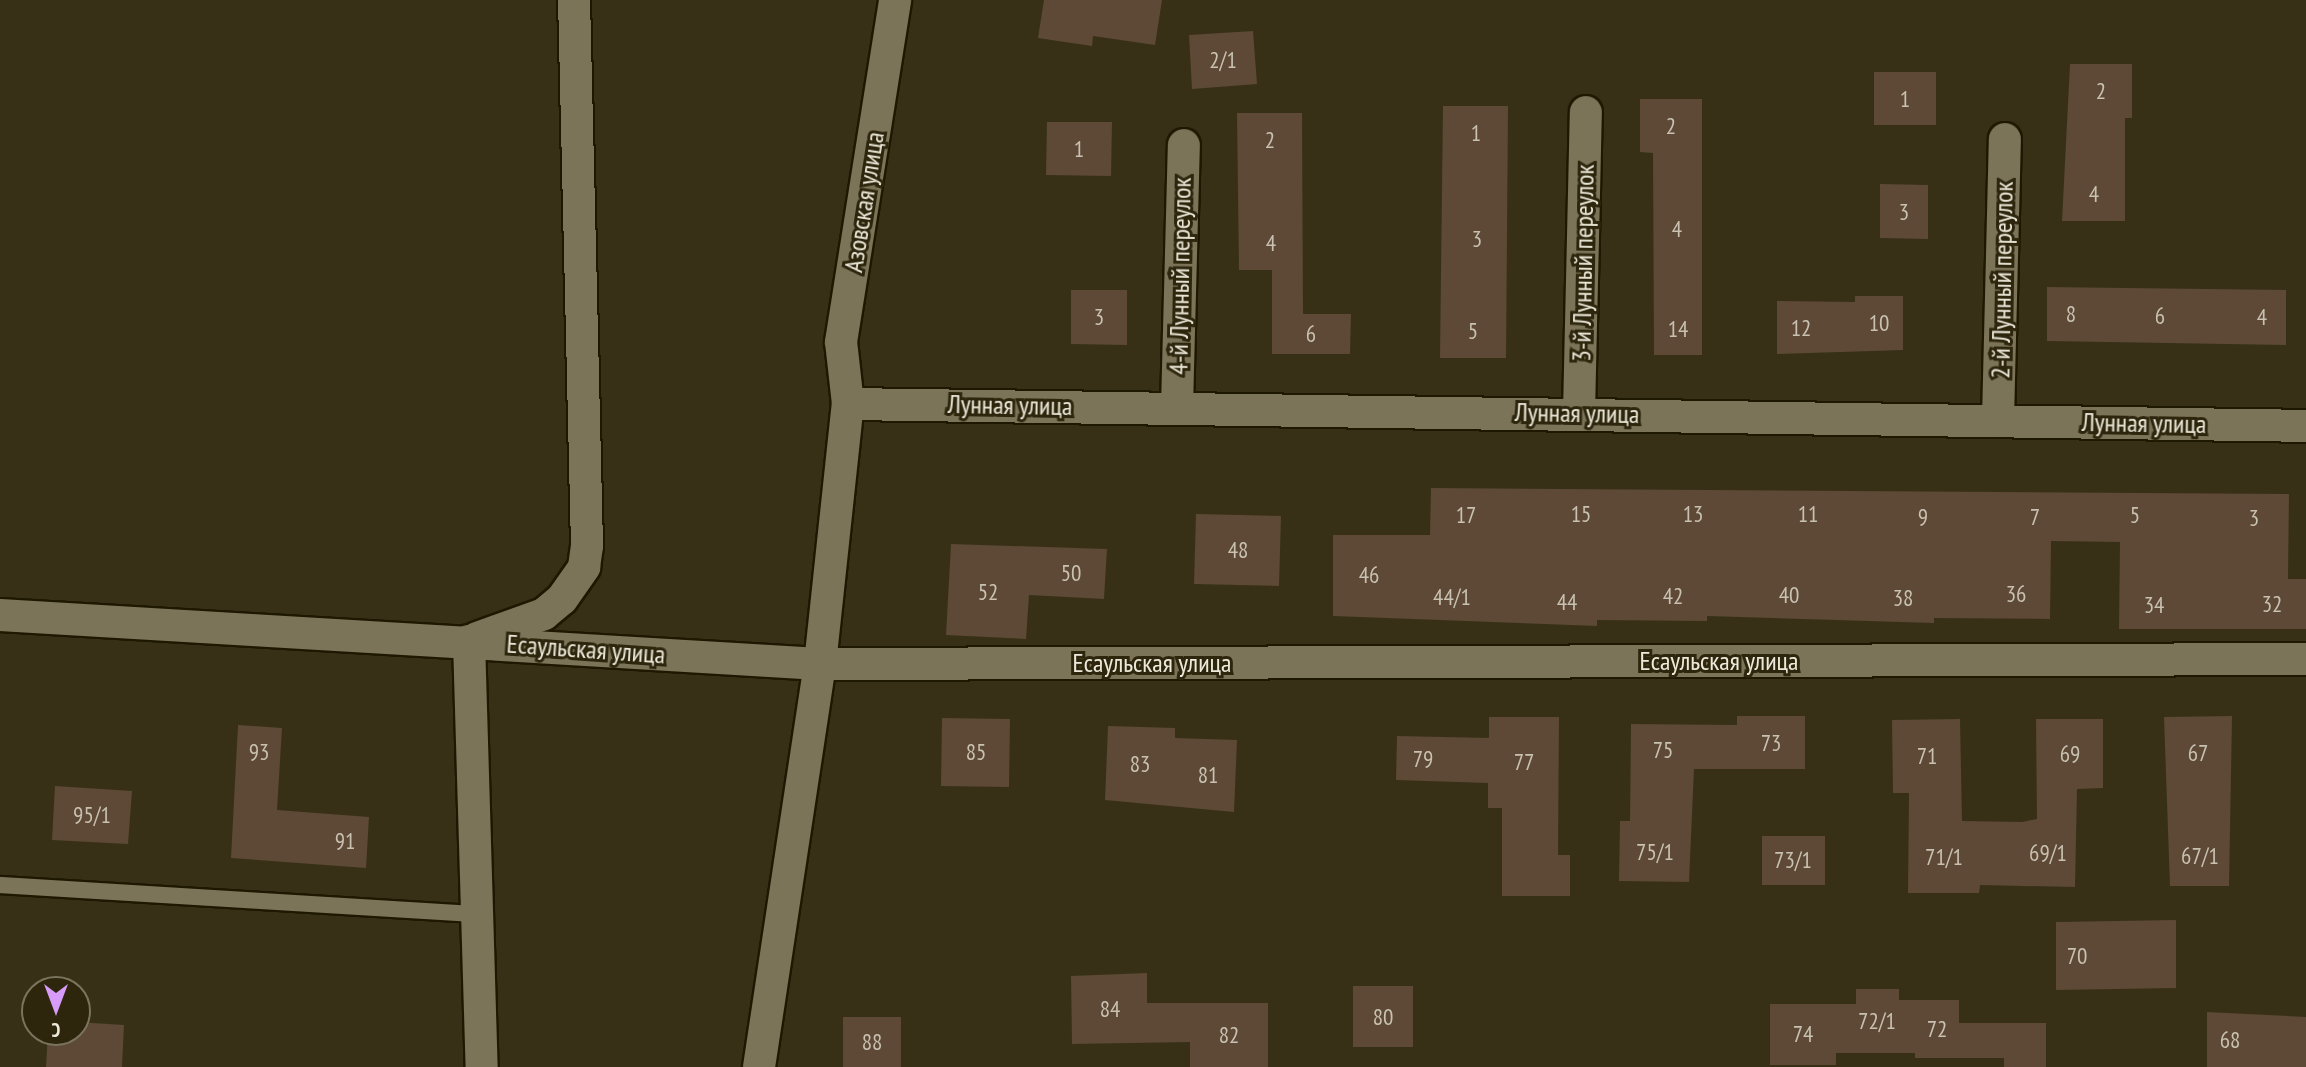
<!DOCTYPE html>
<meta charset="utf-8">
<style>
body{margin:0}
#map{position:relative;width:2306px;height:1067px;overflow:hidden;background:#373017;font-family:"PT Sans Narrow",sans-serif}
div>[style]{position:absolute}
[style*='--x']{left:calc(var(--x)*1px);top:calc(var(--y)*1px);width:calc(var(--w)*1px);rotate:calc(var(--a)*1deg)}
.building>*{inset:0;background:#5d4935}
.roads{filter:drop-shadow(2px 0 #1f1801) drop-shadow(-2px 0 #1f1801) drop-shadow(0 2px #1f1801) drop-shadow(0 -2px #1f1801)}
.service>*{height:16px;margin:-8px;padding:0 8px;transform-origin:8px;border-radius:8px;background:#7c7459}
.minor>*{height:32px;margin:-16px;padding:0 16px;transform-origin:16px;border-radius:16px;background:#7c7459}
span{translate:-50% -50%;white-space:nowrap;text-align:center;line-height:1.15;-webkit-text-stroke:6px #2d260d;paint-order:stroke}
.number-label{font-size:23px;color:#c9c1b1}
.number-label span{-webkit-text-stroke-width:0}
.street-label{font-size:26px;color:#ede9da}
.north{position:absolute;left:21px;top:976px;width:70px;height:70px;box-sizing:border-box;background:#2d260d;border:2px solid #7a745f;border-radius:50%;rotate:180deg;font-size:19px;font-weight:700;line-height:28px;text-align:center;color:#ede9da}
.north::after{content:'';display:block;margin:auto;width:24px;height:32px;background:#d79bf9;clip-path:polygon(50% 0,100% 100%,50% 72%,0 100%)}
</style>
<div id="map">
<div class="building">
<i style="clip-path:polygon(1044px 0,1162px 0,1155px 45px,1093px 36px,1092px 46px,1038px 38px)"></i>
<i style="clip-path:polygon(1253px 31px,1257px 84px,1192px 89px,1189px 35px)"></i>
<i style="clip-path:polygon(2070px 64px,2132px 64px,2132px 118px,2125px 118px,2125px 221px,2062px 221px)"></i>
<i style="clip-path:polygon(1874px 72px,1936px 72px,1936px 125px,1874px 125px)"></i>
<i style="clip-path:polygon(1640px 99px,1702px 99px,1702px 355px,1654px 355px,1653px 153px,1640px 152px)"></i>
<i style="clip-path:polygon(1443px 106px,1508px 106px,1506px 358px,1440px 358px)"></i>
<i style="clip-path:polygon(1237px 113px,1302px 113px,1303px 314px,1351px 314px,1350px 354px,1272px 354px,1272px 270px,1239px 270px)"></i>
<i style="clip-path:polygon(1047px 122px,1112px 122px,1111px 176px,1046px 175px)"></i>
<i style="clip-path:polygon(1880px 184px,1928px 185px,1928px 239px,1880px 238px)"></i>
<i style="clip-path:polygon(2047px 287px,2286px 290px,2286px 345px,2047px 341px)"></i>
<i style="clip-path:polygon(1071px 290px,1127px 290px,1127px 345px,1071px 344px)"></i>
<i style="clip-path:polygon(1855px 296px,1903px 296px,1903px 350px,1777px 354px,1777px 301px,1855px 302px)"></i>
<i style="clip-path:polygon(1431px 488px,2289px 494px,2288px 579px,2306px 579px,2306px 629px,2119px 629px,2120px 542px,2051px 541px,2050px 619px,1934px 618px,1934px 623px,1707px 616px,1707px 621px,1597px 620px,1597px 626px,1333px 616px,1333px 535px,1430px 535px)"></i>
<i style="clip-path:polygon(1196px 514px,1281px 516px,1279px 586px,1194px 584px)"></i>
<i style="clip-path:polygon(951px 544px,1107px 549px,1104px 599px,1029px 595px,1026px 639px,946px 635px)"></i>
<i style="clip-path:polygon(1737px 716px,1805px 716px,1805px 769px,1694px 769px,1689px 882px,1619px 881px,1620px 821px,1630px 821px,1631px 724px,1737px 725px)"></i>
<i style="clip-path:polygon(2232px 716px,2229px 886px,2170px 886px,2164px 717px)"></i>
<i style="clip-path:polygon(1489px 717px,1559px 717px,1558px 855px,1570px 855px,1570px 896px,1502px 896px,1502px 808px,1488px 808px,1488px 783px,1396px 780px,1397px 736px,1489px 738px)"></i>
<i style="clip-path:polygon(942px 718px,1010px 719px,1009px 787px,941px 786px)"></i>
<i style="clip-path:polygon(1960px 719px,1962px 821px,2022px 822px,2037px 819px,2036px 719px,2103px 719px,2103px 788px,2077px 789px,2075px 887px,1980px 885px,1979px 893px,1908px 893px,1909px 793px,1893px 793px,1892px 720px)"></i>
<i style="clip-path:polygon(238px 725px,282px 728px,277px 810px,369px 817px,366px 868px,231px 858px)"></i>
<i style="clip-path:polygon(1108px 726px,1175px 728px,1175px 738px,1237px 740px,1234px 812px,1105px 800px)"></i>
<i style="clip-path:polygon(55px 786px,132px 791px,128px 844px,52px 840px)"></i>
<i style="clip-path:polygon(1762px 836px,1825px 836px,1825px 885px,1762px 885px)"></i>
<i style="clip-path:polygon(2176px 920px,2176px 988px,2056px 990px,2056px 922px)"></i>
<i style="clip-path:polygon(1147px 973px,1147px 1003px,1268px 1003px,1268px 1067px,1190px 1067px,1190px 1042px,1072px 1044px,1071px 976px)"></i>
<i style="clip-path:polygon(1353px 986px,1413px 986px,1413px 1047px,1353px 1047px)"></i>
<i style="clip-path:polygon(1856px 989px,1899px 989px,1899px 1000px,1959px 1000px,1959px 1023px,2046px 1023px,2046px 1067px,2004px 1067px,2004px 1058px,1915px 1058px,1915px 1053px,1836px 1053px,1836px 1065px,1770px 1065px,1770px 1004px,1856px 1004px)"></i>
<i style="clip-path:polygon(2207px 1012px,2306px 1017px,2306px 1067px,2207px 1067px)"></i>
<i style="clip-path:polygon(843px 1017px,901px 1017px,901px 1067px,843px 1067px)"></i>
<i style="clip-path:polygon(77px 1022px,124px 1025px,122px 1067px,46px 1067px,48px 1032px,77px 1032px)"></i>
</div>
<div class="roads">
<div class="service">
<i style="--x:0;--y:885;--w:479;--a:3.5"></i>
</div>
<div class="minor">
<i style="--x:848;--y:404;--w:1458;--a:0.86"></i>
<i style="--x:1177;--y:407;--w:262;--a:-88.5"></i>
<i style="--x:1579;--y:413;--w:301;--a:-88.7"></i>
<i style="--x:1998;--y:420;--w:281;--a:-88.6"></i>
<i style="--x:0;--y:615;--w:821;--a:3.42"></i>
<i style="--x:820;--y:664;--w:1486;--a:-0.19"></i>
<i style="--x:477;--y:638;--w:71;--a:-19.7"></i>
<i style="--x:544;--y:614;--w:23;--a:-40"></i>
<i style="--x:562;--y:599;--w:39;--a:-55"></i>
<i style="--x:584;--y:567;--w:21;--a:-82"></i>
<i style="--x:587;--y:546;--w:546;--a:-91.36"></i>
<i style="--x:469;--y:641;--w:426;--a:88.3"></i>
<i style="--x:759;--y:1067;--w:408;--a:-81.4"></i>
<i style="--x:820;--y:664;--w:262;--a:-83.9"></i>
<i style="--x:848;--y:404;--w:62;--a:-96.4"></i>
<i style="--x:841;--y:342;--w:346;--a:-81"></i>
</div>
</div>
<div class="number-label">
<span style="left:1223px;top:60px">2/1</span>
<span style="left:2101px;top:91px">2</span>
<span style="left:1905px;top:99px">1</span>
<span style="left:1671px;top:126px">2</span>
<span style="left:1476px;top:133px">1</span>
<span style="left:1270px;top:140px">2</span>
<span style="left:1079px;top:149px">1</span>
<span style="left:2094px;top:194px">4</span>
<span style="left:1904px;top:212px">3</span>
<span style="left:1677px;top:229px">4</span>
<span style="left:1477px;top:239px">3</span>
<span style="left:1271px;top:243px">4</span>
<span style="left:2071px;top:314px">8</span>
<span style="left:2160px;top:316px">6</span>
<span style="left:1099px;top:317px">3</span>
<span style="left:2262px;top:317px">4</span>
<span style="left:1879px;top:323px">10</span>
<span style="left:1801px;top:328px">12</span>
<span style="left:1678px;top:329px">14</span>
<span style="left:1473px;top:331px">5</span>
<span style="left:1311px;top:334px">6</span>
<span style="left:1581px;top:514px">15</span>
<span style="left:1693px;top:514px">13</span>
<span style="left:1808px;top:514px">11</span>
<span style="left:1466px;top:515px">17</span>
<span style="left:2135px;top:515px">5</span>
<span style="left:1923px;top:517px">9</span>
<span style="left:2035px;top:517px">7</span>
<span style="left:2254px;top:518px">3</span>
<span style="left:1238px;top:550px">48</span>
<span style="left:1071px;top:573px">50</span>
<span style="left:1369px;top:575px">46</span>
<span style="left:988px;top:592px">52</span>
<span style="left:2016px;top:594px">36</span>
<span style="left:1789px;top:595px">40</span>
<span style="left:1673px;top:596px">42</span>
<span style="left:1452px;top:597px">44/1</span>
<span style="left:1903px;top:598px">38</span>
<span style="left:1567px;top:602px">44</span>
<span style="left:2272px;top:604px">32</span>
<span style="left:2154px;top:605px">34</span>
<span style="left:1771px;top:743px">73</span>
<span style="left:1663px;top:750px">75</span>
<span style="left:259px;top:752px">93</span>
<span style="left:976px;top:752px">85</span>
<span style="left:2198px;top:753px">67</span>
<span style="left:2070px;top:754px">69</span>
<span style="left:1927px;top:756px">71</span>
<span style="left:1423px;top:759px">79</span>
<span style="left:1524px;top:762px">77</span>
<span style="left:1140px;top:764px">83</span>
<span style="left:1208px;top:775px">81</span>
<span style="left:92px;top:815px">95/1</span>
<span style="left:345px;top:841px">91</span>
<span style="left:1655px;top:852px">75/1</span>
<span style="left:2048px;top:853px">69/1</span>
<span style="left:2200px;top:856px">67/1</span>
<span style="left:1944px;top:857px">71/1</span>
<span style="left:1793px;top:860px">73/1</span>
<span style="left:2077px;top:956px">70</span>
<span style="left:1110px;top:1009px">84</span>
<span style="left:1383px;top:1017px">80</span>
<span style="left:1877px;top:1021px">72/1</span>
<span style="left:1937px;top:1029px">72</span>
<span style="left:1803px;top:1034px">74</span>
<span style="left:1229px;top:1035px">82</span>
<span style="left:2230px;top:1040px">68</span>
<span style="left:872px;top:1042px">88</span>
</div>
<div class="street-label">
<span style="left:864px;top:202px;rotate:-81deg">Азовская улица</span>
<span style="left:1583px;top:263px;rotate:-89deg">3-й Лунный переулок</span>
<span style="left:1180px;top:276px;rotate:-89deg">4-й Лунный переулок</span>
<span style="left:2002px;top:280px;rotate:-89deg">2-й Лунный переулок</span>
<span style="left:1010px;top:405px;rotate:1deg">Лунная улица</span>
<span style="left:1577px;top:413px;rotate:1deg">Лунная улица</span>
<span style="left:2144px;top:423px;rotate:1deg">Лунная улица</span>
<span style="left:586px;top:649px;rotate:4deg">Есаульская улица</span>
<span style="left:1719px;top:661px">Есаульская улица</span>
<span style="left:1152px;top:663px">Есаульская улица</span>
</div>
<div class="north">С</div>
</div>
